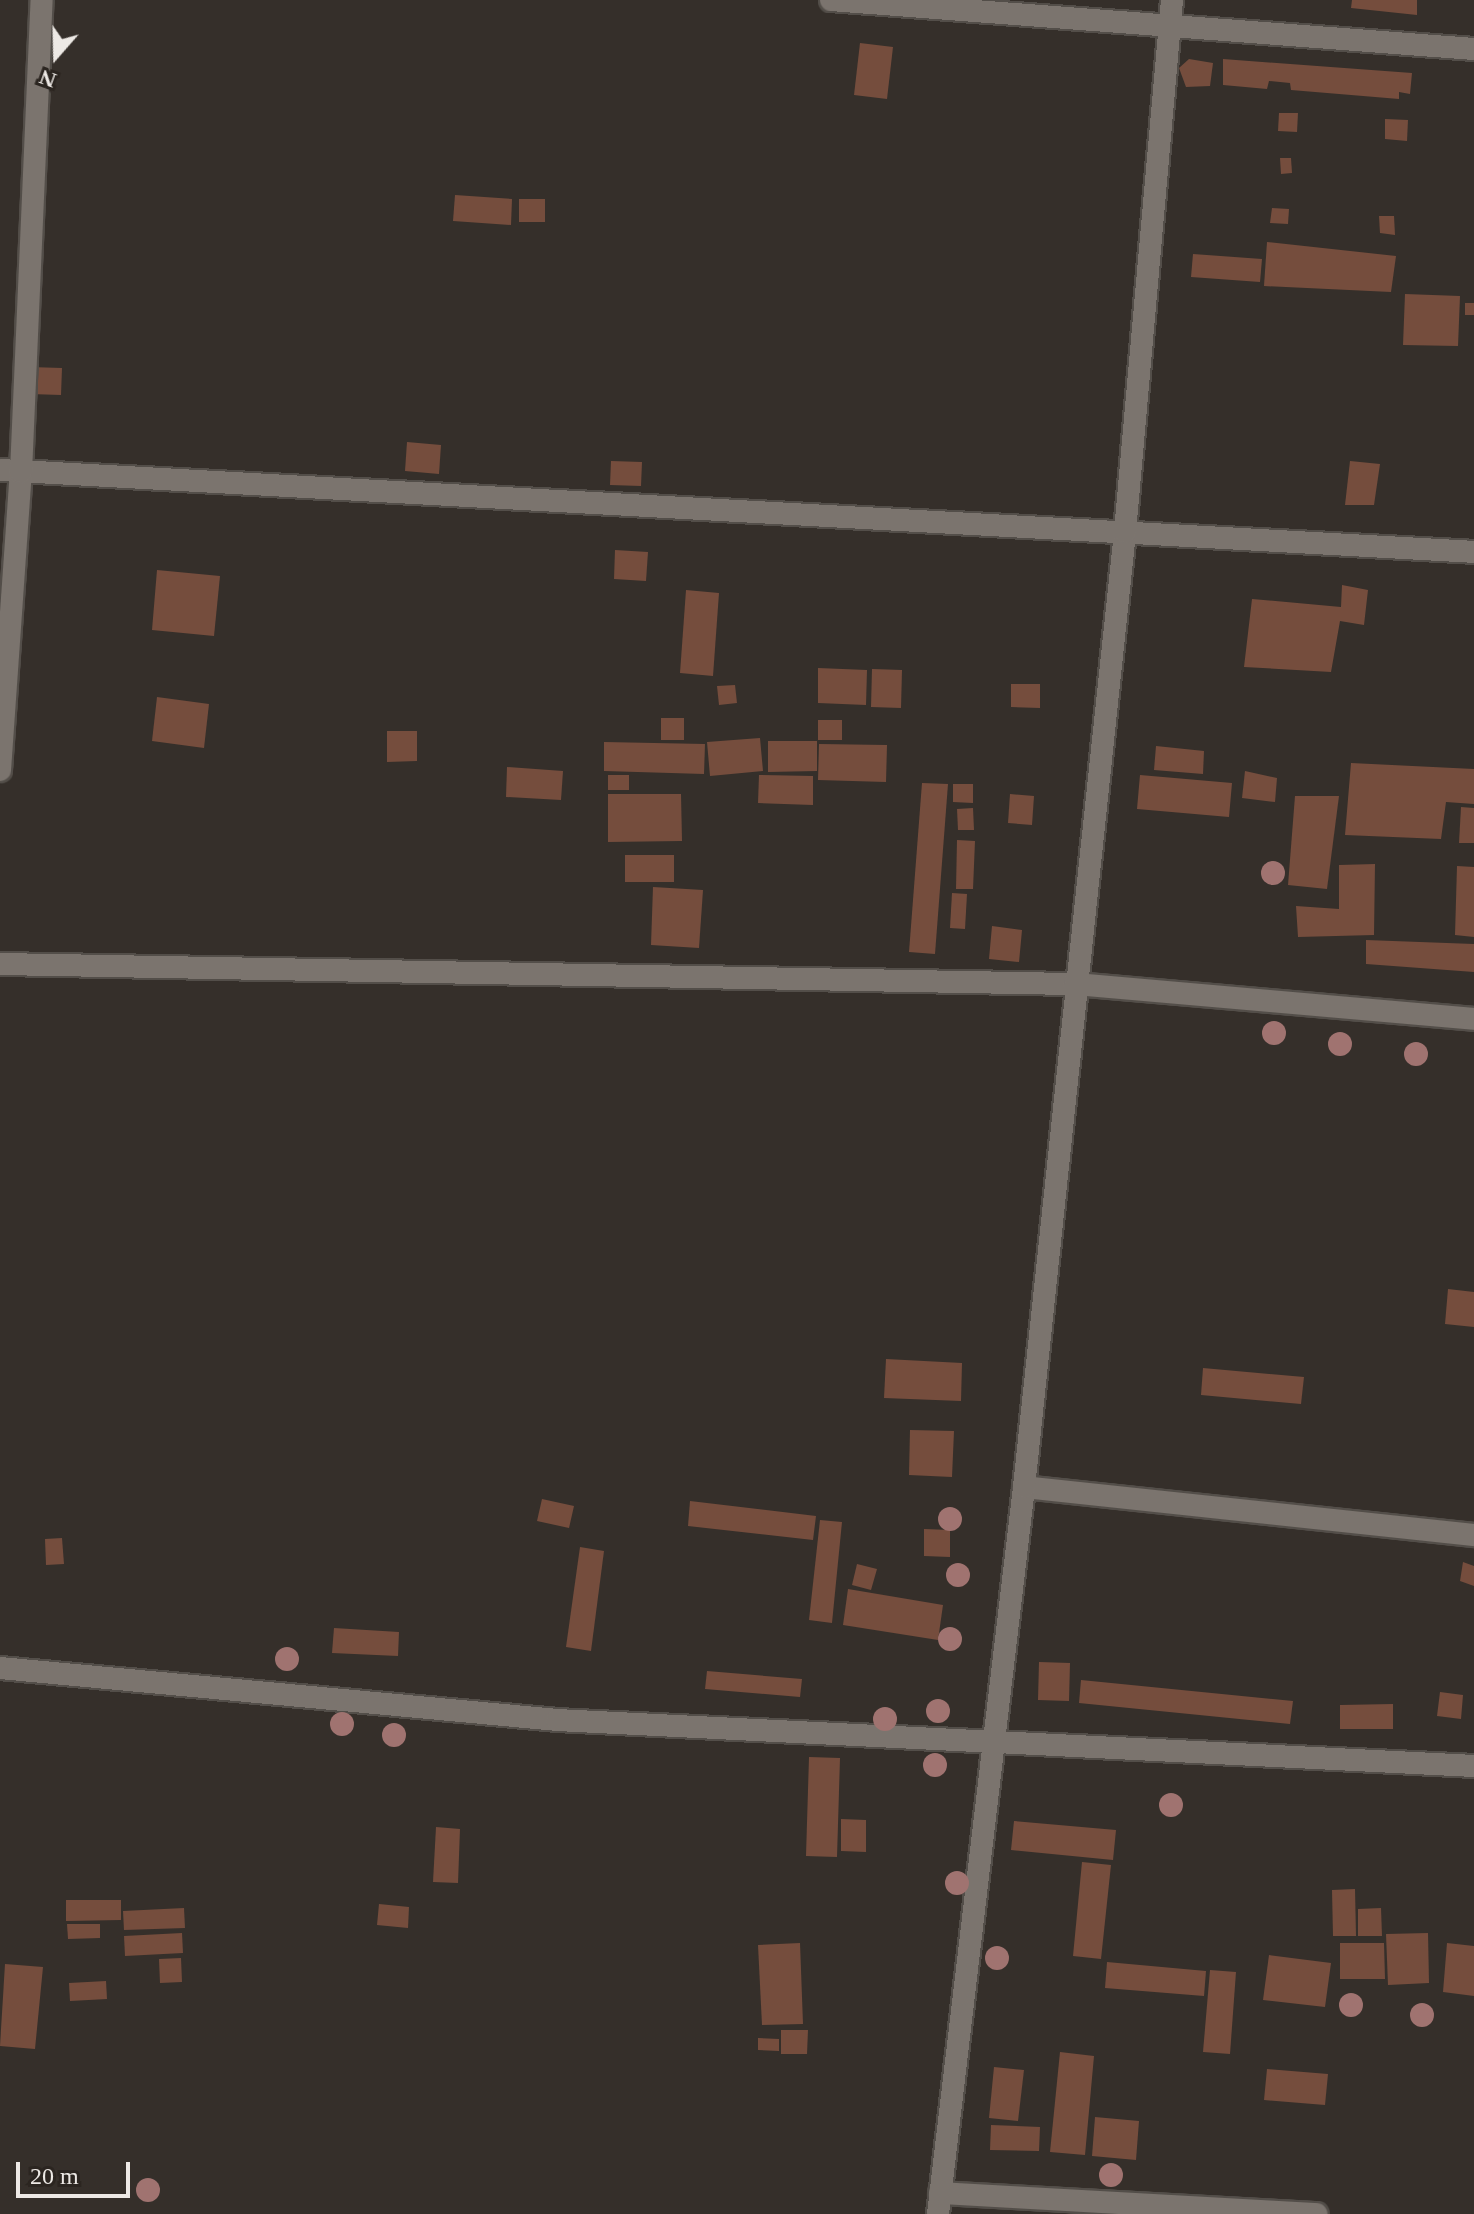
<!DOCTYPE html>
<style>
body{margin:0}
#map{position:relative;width:1474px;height:2214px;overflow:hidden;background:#352f2a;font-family:Georgia,serif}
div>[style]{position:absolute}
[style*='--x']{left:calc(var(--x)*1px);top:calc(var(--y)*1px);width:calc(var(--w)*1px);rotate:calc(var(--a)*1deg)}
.building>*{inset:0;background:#754d3d}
.roads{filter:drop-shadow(2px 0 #534e49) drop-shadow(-2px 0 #534e49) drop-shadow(0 2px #534e49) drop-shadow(0 -2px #534e49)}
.minor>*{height:22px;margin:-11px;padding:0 11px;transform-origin:11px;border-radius:11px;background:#7b746e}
.trees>*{width:24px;height:24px;margin:-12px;border-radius:50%;background:#a07370}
span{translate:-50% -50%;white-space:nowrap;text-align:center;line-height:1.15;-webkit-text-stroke:8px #2b2520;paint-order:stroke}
.north{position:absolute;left:16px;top:16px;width:80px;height:80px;-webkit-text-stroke:6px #2b2520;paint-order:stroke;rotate:200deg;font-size:22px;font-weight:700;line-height:32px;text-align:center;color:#ede9e5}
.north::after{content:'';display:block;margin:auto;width:28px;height:36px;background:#ede9e5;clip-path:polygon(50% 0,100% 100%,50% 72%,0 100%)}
.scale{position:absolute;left:16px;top:2162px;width:114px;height:36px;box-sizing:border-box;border:4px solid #ede9e5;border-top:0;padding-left:10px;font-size:24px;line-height:28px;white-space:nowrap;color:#ede9e5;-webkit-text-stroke:6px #2b2520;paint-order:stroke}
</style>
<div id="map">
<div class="building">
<i style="clip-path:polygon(1352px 0,1417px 0,1417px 15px,1351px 8px)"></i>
<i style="clip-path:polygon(860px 43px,893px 47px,887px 99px,854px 95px)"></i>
<i style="clip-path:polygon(1189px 59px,1213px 63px,1210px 86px,1186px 87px,1179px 68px)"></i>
<i style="clip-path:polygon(1223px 59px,1412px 73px,1410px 94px,1399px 92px,1399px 99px,1291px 90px,1290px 83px,1269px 81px,1267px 89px,1223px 85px)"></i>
<i style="clip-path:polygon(1279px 113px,1298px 113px,1297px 132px,1278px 131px)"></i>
<i style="clip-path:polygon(1385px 119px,1408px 120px,1407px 141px,1385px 139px)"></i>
<i style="clip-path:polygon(1280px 158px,1291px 158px,1292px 173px,1281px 174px)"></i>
<i style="clip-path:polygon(455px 195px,512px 199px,511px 225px,453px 221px)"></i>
<i style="clip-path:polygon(519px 199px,545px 199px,545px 222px,519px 222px)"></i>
<i style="clip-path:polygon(1272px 208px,1289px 209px,1288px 224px,1270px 223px)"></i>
<i style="clip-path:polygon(1379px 216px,1394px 216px,1395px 235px,1380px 233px)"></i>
<i style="clip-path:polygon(1267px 242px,1396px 256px,1391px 292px,1264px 286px)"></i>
<i style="clip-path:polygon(1193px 254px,1262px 259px,1260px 282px,1191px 277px)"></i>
<i style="clip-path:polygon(1405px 294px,1460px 296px,1458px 346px,1403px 345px)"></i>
<i style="clip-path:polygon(1465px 303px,1474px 303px,1474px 315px,1465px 315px)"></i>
<i style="clip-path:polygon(30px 367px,62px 368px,61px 395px,30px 394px)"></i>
<i style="clip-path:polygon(407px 442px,441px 445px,439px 474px,405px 471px)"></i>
<i style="clip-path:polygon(611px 461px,642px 462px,641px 486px,610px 485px)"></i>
<i style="clip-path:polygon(1350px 461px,1380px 464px,1374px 505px,1345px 505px)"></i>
<i style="clip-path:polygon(615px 550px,648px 552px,646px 581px,614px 579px)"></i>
<i style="clip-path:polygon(157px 570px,220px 576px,214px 636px,152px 630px)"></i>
<i style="clip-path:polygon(1342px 585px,1368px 590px,1364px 625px,1340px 621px,1331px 672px,1244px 667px,1252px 599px,1341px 607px)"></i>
<i style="clip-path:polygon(686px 590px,719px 593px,713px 676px,680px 673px)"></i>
<i style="clip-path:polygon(818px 668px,867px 670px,866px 705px,818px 703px)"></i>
<i style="clip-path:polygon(872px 669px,902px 670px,901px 708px,871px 707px)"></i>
<i style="clip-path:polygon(1011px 684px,1040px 684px,1040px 708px,1011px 707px)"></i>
<i style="clip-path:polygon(735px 685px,737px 703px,719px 705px,717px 686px)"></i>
<i style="clip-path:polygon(157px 697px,209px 704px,204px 748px,152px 741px)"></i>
<i style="clip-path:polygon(661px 718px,684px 718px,684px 740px,661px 740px)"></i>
<i style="clip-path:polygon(818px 720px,842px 720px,842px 740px,818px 740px)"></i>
<i style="clip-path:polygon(387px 731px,417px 731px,417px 761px,387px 762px)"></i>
<i style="clip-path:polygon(760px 738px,763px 771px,710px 776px,707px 742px)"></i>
<i style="clip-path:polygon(768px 741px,817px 741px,817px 771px,768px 772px)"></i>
<i style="clip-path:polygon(604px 742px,705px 744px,704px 774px,604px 771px)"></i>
<i style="clip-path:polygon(819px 744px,887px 745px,886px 782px,818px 780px)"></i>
<i style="clip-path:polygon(1156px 746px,1204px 751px,1203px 774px,1154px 770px)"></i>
<i style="clip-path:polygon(1351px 763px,1474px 769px,1474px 804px,1446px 802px,1441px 839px,1345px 835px)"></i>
<i style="clip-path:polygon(507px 767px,563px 771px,561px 800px,506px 797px)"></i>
<i style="clip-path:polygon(1245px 771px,1277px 778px,1275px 802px,1242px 798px)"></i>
<i style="clip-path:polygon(608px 775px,629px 775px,629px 790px,608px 790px)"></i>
<i style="clip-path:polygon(759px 775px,813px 776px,813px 805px,758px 803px)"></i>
<i style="clip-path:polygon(1140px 775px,1232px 783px,1229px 817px,1137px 809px)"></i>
<i style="clip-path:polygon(922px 783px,948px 784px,935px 954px,909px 952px)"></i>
<i style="clip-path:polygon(953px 784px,973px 784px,973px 803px,953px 802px)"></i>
<i style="clip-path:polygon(608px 794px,681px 794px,682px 841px,608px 842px)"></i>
<i style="clip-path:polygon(1010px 794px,1034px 796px,1032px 825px,1008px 823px)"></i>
<i style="clip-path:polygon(1295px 796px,1339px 796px,1327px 889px,1288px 885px)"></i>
<i style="clip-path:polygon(1461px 807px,1474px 808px,1474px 843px,1459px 843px)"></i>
<i style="clip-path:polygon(973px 808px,974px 830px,958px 830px,957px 809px)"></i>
<i style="clip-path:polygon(957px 840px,975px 841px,973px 889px,956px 889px)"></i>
<i style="clip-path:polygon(625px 855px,674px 855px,674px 882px,625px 882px)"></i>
<i style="clip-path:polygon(1375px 864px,1374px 935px,1298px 937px,1296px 906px,1339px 909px,1339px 865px)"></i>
<i style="clip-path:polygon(1457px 866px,1474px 867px,1474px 937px,1455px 935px)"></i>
<i style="clip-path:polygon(653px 887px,703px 890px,699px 948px,651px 945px)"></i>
<i style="clip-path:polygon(952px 893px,967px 894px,965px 929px,950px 928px)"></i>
<i style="clip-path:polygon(992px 926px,1022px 930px,1019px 962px,989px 959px)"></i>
<i style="clip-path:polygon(1366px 940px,1474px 944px,1474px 972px,1366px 964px)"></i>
<i style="clip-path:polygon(1448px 1289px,1474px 1292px,1474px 1327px,1445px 1324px)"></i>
<i style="clip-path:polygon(886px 1359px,962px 1363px,961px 1401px,884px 1398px)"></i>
<i style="clip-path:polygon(1203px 1368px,1304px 1377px,1301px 1404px,1201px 1395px)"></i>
<i style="clip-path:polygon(910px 1430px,954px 1431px,952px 1477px,909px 1475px)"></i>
<i style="clip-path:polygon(542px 1499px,574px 1506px,569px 1528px,537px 1521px)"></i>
<i style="clip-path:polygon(690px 1501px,816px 1516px,813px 1540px,688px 1526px)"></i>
<i style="clip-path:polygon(820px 1520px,842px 1522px,832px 1623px,809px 1620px)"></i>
<i style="clip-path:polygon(924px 1529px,950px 1530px,950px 1557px,924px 1556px)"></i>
<i style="clip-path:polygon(62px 1538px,64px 1564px,46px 1565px,45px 1539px)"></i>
<i style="clip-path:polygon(580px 1547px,604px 1551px,591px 1651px,566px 1647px)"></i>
<i style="clip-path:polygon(1463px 1562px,1474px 1566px,1474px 1586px,1460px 1581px)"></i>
<i style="clip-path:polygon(857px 1564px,877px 1569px,871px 1590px,852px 1585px)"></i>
<i style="clip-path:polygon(848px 1589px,943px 1605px,938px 1640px,843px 1625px)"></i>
<i style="clip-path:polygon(334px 1628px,399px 1632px,398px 1656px,332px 1653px)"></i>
<i style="clip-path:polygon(1039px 1662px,1070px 1663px,1069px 1701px,1038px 1700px)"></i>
<i style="clip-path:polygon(707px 1671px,802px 1679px,800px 1697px,705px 1689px)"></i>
<i style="clip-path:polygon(1081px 1680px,1293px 1701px,1290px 1724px,1079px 1703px)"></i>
<i style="clip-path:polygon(1440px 1692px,1463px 1695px,1461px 1719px,1437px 1716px)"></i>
<i style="clip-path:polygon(1393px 1704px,1393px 1729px,1340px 1729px,1340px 1705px)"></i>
<i style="clip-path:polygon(809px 1757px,840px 1758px,837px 1857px,806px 1856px)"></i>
<i style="clip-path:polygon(841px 1819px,866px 1820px,866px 1852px,841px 1851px)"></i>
<i style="clip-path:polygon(1014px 1821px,1116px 1830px,1113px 1860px,1011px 1850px)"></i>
<i style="clip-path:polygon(436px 1827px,460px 1829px,458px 1883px,433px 1882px)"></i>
<i style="clip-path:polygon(1082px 1862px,1111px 1865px,1101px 1959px,1073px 1956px)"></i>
<i style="clip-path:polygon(1355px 1889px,1356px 1936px,1333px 1936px,1332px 1890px)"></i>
<i style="clip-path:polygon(66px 1900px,121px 1900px,121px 1920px,66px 1921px)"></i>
<i style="clip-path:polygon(379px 1904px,409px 1907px,408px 1928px,377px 1925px)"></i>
<i style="clip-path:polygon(184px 1908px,185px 1928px,124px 1930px,123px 1911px)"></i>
<i style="clip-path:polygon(1381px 1908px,1382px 1936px,1358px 1936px,1358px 1909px)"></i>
<i style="clip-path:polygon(67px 1924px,100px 1924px,100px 1938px,68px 1939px)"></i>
<i style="clip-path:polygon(182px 1933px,183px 1953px,125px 1956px,124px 1936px)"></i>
<i style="clip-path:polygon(1428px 1933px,1429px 1983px,1388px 1985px,1386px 1934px)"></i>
<i style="clip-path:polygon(800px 1943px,803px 2024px,762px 2025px,758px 1945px)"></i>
<i style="clip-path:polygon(1340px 1943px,1384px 1943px,1385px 1979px,1340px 1979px)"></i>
<i style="clip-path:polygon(1447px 1943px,1474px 1946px,1474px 1996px,1443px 1992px)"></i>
<i style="clip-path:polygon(1269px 1955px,1331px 1963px,1325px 2007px,1263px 2000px)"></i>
<i style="clip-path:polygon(181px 1958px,182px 1982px,160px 1983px,159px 1959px)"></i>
<i style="clip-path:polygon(1107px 1962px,1206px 1971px,1204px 1996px,1105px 1988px)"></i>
<i style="clip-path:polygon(5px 1964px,43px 1967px,35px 2049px,0 2046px)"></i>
<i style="clip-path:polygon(1210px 1970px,1236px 1972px,1230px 2054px,1203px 2052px)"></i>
<i style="clip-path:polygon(106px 1981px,107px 1999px,70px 2001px,69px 1983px)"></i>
<i style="clip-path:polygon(781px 2030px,808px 2030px,807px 2054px,781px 2054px)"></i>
<i style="clip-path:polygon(758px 2038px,779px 2039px,779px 2051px,758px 2050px)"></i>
<i style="clip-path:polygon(1060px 2052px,1094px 2056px,1085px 2155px,1050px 2152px)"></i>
<i style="clip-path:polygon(994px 2067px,1024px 2070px,1018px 2121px,989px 2118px)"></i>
<i style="clip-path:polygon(1267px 2069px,1328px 2074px,1325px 2105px,1264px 2100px)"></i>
<i style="clip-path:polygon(1095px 2117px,1139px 2121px,1136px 2160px,1092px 2156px)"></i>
<i style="clip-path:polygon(991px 2125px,1040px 2127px,1039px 2151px,990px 2150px)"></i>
</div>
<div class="roads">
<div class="minor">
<i style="--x:831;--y:0;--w:645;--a:4.36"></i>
<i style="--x:0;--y:470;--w:1476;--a:3.18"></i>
<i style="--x:0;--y:770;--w:299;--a:-86"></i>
<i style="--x:21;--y:472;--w:472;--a:-87.5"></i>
<i style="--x:0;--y:964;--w:1075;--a:1.07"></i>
<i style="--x:1075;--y:984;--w:401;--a:5"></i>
<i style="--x:1024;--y:1487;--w:453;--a:6.1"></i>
<i style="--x:0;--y:1668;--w:559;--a:5.33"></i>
<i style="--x:557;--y:1720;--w:918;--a:2.87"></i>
<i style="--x:940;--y:2193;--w:377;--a:3.2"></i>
<i style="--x:938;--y:2214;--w:732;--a:-83.25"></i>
<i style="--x:1024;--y:1487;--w:960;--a:-83.96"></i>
<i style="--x:1125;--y:532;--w:534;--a:-84.95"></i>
</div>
</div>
<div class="trees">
<i style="left:1273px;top:873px"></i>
<i style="left:1274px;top:1033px"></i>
<i style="left:1340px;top:1044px"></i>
<i style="left:1416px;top:1054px"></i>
<i style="left:950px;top:1519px"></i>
<i style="left:958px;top:1575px"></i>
<i style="left:950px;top:1639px"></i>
<i style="left:287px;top:1659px"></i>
<i style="left:938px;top:1711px"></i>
<i style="left:885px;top:1719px"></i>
<i style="left:342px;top:1724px"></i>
<i style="left:394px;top:1735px"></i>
<i style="left:935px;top:1765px"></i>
<i style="left:1171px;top:1805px"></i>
<i style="left:957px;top:1883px"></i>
<i style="left:997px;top:1958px"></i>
<i style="left:1351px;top:2005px"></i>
<i style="left:1422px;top:2015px"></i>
<i style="left:1111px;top:2175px"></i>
<i style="left:148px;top:2190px"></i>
</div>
<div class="north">N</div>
<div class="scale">20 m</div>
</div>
